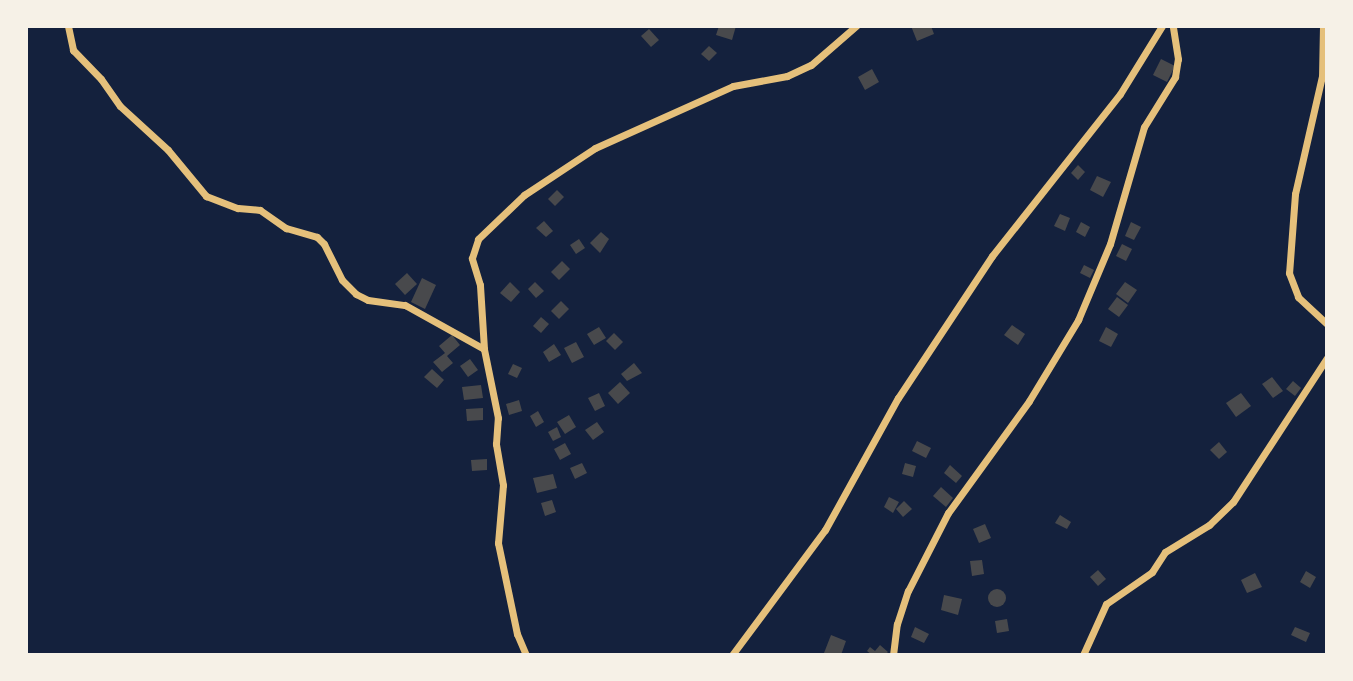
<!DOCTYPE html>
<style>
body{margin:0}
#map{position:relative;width:1353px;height:681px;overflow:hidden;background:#14213d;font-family:Manrope,sans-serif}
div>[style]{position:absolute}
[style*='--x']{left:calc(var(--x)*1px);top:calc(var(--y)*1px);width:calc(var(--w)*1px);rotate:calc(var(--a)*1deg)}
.building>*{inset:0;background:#48494c}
.round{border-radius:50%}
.minor>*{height:7px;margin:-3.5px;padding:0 3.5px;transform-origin:3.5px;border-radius:3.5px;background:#e5c07b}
span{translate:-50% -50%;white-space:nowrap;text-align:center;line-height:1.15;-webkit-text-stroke:8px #f6f1e7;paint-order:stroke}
.frame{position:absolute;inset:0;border:28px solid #f6f1e7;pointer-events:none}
</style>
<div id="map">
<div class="building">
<i style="clip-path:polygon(719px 26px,736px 26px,732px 40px,716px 35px)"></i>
<i style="clip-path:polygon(911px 26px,931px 26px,934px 34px,917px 41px)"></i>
<i style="clip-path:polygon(649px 29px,659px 40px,651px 47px,641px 36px)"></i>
<i style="clip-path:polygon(709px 46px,717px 53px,709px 61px,701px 54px)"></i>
<i style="clip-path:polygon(1161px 59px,1175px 66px,1167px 82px,1153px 75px)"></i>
<i style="clip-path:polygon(872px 69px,879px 82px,865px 90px,858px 77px)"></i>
<i style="clip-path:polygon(1078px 165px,1085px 172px,1078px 180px,1071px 173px)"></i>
<i style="clip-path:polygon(1097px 176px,1111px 182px,1103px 197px,1090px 190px)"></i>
<i style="clip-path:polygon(557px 190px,564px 197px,555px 206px,548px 199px)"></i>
<i style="clip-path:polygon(1060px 214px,1070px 218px,1065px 231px,1054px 226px)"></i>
<i style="clip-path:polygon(544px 221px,553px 231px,546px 237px,536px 228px)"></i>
<i style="clip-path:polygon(1081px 222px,1090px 227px,1085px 237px,1076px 232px)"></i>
<i style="clip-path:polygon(1131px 222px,1141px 227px,1134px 240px,1125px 236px)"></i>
<i style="clip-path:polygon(601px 232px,609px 239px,600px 253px,590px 243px)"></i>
<i style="clip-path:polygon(579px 239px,585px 248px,576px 254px,570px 245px)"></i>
<i style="clip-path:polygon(1122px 244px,1132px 249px,1126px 261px,1116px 256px)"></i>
<i style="clip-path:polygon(562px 261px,570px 269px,559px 280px,551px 272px)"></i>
<i style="clip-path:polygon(1084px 265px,1094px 270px,1090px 278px,1080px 273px)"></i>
<i style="clip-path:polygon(407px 273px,417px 284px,405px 295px,395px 284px)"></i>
<i style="clip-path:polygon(422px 278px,436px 285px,425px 309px,411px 302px)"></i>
<i style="clip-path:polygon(510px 282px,520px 292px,511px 302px,500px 293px)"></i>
<i style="clip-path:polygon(535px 282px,544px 291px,536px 298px,528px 289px)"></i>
<i style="clip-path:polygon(1125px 282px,1137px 290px,1128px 303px,1116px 294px)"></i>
<i style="clip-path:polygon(1117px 297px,1128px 305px,1119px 317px,1108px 309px)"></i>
<i style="clip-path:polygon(561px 301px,569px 309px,559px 319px,551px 311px)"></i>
<i style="clip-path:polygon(541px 317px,549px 324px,541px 333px,533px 326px)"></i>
<i style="clip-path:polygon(1012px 325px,1025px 334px,1018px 345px,1004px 335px)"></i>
<i style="clip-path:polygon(599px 327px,606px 338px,594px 345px,587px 334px)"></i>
<i style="clip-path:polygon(1106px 327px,1118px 334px,1111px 347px,1099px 341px)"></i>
<i style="clip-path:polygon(614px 333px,623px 342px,615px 350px,606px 341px)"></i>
<i style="clip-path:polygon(452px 335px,460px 345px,447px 356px,453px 363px,442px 372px,433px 362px,445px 353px,439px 346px)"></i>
<i style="clip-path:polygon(576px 342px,584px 357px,572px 363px,564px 348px)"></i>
<i style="clip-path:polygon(554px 344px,561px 355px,549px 362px,543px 352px)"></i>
<i style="clip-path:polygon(470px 359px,478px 370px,468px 377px,460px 366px)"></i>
<i style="clip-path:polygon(634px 363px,642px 373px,627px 381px,621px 374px)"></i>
<i style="clip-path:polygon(513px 364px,522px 368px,517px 378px,508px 374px)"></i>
<i style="clip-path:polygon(432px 369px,444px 380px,437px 388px,424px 377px)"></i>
<i style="clip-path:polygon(1272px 377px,1283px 391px,1273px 398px,1262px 384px)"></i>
<i style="clip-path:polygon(1293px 381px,1301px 388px,1295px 396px,1286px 389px)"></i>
<i style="clip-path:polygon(620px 382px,630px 393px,618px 404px,608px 393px)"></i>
<i style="clip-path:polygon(481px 385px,483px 398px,464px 400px,462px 387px)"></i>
<i style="clip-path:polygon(599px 393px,605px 406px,595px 411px,588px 398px)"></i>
<i style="clip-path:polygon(1241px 393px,1251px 406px,1236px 417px,1226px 403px)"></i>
<i style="clip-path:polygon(519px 400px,522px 411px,509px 415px,506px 404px)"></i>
<i style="clip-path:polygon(483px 408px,483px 420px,467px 421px,466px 409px)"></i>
<i style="clip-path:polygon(538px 411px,544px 422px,536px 427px,530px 416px)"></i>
<i style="clip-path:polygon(569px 415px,576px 427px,565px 434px,557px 422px)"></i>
<i style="clip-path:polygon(597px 422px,604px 432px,593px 440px,585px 430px)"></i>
<i style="clip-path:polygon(557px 427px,561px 437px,553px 441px,548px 432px)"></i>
<i style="clip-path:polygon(917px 441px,931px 448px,926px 458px,912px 451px)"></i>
<i style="clip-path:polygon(1219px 442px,1227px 452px,1219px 459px,1210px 450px)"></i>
<i style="clip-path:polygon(565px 443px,571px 454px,560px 460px,554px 449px)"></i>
<i style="clip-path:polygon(487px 459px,487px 470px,472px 471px,471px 460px)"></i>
<i style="clip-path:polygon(582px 463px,587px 473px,575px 479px,570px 468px)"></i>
<i style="clip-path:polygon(905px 463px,916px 466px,913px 477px,902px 474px)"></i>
<i style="clip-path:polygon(950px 465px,962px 476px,956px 483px,944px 473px)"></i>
<i style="clip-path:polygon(553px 474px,557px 488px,537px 493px,533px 478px)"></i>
<i style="clip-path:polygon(941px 487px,953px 498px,946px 507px,933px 496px)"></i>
<i style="clip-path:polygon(889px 497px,899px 502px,893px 513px,884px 507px)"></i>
<i style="clip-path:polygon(552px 500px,556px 512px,545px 516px,541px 503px)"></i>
<i style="clip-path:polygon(904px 501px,912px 509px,903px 517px,896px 509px)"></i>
<i style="clip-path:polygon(1060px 515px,1071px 522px,1067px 529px,1055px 523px)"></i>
<i style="clip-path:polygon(985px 524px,991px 538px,979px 543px,973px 529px)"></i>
<i style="clip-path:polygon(982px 560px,984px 574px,972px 576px,970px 561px)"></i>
<i style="clip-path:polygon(1098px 570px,1106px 579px,1098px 586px,1090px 577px)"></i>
<i style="clip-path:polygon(1306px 571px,1316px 577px,1310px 588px,1300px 582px)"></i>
<i style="clip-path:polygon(1255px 573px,1262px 587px,1247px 593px,1241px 580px)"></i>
<i class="round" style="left:988px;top:589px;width:18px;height:18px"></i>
<i style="clip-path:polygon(944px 595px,962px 599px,958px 615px,941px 610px)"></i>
<i style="clip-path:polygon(1007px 619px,1009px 631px,997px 633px,995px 621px)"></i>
<i style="clip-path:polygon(915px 627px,929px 634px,924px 643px,911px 637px)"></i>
<i style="clip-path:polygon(1295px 627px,1310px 633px,1306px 642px,1291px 635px)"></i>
<i style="clip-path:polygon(831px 635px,846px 641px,841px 655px,824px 653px)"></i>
<i style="clip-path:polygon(880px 645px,888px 652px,885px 655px,872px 655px,867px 651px,870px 647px,875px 651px)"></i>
</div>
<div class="minor">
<i style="--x:68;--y:26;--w:25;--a:78"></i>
<i style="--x:73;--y:50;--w:40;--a:46"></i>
<i style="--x:101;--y:79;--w:33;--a:55"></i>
<i style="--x:120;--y:106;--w:65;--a:42.5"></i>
<i style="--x:168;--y:150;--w:60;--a:50.4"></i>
<i style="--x:206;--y:196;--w:34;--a:21"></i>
<i style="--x:238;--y:208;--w:22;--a:5"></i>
<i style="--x:260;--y:210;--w:32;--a:35"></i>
<i style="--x:286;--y:228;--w:32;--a:16"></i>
<i style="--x:317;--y:237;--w:10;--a:45"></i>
<i style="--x:324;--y:244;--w:40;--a:63.4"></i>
<i style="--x:342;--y:280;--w:20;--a:45"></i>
<i style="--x:356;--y:294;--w:13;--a:27"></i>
<i style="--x:368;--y:300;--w:37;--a:8"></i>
<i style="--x:405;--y:305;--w:90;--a:29.1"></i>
<i style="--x:1323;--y:26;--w:50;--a:91.1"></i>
<i style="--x:1322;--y:76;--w:121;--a:102.9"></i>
<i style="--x:1295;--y:194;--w:79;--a:94.3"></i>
<i style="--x:1289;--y:273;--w:26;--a:69"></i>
<i style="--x:1298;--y:297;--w:40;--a:43"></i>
<i style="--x:526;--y:655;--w:23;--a:-113"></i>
<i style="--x:517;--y:634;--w:93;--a:-101.8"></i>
<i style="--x:498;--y:543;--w:58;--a:-85.1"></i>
<i style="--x:503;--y:485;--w:42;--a:-99.7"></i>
<i style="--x:496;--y:444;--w:26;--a:-86"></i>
<i style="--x:498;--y:418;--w:70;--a:-101.5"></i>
<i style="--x:484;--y:349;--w:64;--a:-93.6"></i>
<i style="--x:480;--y:285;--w:28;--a:-107"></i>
<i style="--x:472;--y:258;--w:20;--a:-72"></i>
<i style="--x:478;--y:239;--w:64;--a:-43.7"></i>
<i style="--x:524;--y:195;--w:85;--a:-33.5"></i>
<i style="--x:595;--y:148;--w:151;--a:-24.2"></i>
<i style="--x:733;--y:86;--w:55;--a:-10.5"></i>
<i style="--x:787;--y:76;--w:26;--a:-25"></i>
<i style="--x:811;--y:65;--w:60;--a:-40.9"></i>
<i style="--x:732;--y:655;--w:156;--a:-53.4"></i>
<i style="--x:825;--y:530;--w:151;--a:-61.1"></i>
<i style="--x:898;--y:398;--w:170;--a:-56.5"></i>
<i style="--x:992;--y:256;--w:206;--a:-51.7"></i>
<i style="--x:1120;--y:94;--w:80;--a:-58.3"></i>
<i style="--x:893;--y:655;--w:31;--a:-83"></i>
<i style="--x:897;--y:624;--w:35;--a:-72"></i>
<i style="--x:908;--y:591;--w:88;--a:-62.9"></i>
<i style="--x:948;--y:513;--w:138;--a:-54.1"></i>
<i style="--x:1029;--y:401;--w:95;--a:-58.8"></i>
<i style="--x:1078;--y:320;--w:82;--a:-67.2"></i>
<i style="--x:1110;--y:244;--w:122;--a:-73.8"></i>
<i style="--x:1144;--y:127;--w:59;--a:-58.2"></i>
<i style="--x:1175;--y:77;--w:18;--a:-81"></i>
<i style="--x:1178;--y:59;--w:33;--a:-99"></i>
<i style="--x:1083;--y:655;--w:56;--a:-65.7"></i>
<i style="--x:1106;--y:604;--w:56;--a:-34.8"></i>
<i style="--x:1152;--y:572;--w:24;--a:-57"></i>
<i style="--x:1165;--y:552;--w:52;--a:-31.5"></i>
<i style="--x:1209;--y:525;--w:33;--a:-44"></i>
<i style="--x:1233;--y:502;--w:172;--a:-56.9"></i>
</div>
<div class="frame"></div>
</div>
